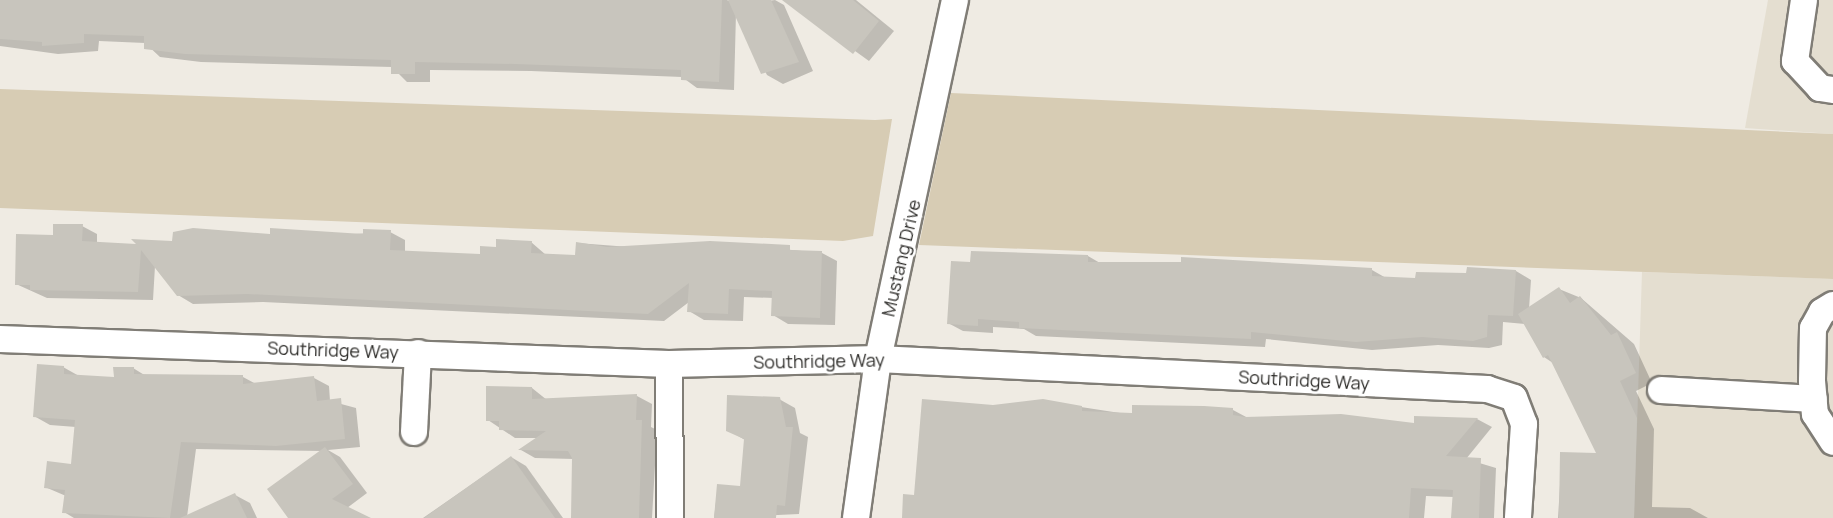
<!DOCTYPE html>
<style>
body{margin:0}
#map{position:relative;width:1833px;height:518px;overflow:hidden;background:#efebe3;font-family:Manrope,sans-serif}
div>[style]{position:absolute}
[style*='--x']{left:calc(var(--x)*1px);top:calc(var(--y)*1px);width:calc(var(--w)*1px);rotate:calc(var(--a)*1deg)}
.built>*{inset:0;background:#e4ded0}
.green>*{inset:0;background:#d7ccb4}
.shadow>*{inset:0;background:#0003}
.building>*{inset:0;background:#c8c5bd}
.roads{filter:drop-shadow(2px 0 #807d76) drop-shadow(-2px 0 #807d76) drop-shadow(0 2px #807d76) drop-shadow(0 -2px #807d76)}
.minor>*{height:26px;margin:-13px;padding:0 13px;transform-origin:13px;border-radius:13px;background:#fff}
span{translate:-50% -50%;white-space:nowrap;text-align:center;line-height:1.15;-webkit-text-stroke:5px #fff;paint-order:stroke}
.street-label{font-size:18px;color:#2f2e2b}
</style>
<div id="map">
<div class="built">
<i style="clip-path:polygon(1768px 0,1833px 0,1833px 134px,1745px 128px)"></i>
<i style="clip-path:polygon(1642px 272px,1833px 279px,1833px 518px,1634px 518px)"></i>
</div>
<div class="green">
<i style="clip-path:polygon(0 89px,875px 120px,892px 119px,873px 236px,843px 241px,0 208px)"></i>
<i style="clip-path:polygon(951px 93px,1833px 134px,1833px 279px,919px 245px)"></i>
</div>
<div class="shadow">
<i style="clip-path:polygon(0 0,727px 0,736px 5px,775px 0,784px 5px,813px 71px,783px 84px,767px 75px,736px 13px,734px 90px,697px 88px,682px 77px,531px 71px,430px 70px,430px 82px,407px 82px,392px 67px,201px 62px,160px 57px,145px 43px,99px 41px,98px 51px,58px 54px,0 46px)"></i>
<i style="clip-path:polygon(784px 0,856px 0,894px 31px,869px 61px)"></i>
<i style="clip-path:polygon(82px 226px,97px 234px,97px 243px,139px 246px,390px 232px,405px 240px,405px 252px,481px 256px,531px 242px,546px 255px,576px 257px,577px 243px,656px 249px,710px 242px,822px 253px,837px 261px,835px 325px,788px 324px,773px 315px,774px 298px,744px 297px,743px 321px,704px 320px,689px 311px,689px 302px,664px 321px,263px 302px,193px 304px,178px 295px,155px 266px,153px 300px,47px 298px,16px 284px,54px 237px)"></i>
<i style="clip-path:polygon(1088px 256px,1100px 263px,1372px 270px,1386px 278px,1417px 279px,1516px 271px,1531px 280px,1529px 309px,1559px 289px,1581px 298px,1634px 344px,1652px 383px,1636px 391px,1654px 429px,1652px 507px,1690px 508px,1708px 518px,1558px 518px,1562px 453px,1599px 454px,1553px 363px,1544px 357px,1525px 324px,1503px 322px,1502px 345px,1489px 348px,1438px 345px,1372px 350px,1266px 339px,1265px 347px,1036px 336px,1024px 329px,993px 327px,993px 333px,963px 331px,948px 323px,972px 264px)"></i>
<i style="clip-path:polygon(63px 367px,79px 376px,115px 379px,133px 368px,146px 376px,243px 377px,256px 384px,314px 378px,329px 386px,330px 401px,356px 408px,360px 447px,328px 450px,340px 457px,367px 493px,347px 508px,368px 518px,289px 518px,322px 451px,196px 449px,187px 517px,235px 495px,250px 503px,257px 518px,74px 518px,64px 512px,66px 496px,45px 487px,73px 466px,76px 427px,50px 425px,34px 416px)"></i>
<i style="clip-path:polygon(532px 388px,547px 400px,637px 396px,652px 404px,651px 427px,657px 430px,652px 518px,573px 518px,574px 459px,535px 458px,521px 450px,538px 438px,515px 438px,488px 420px)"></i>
<i style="clip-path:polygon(779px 399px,795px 408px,800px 433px,808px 437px,799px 514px,714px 518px,718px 486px,741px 487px,745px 440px,728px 430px)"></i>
<i style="clip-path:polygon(993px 407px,1081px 407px,1133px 415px,1233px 410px,1248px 418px,1415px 425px,1416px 418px,1477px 419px,1492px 427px,1466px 459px,1496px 468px,1494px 518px,1453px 518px,1454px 497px,1426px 496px,1424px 518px,903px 518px)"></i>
<i style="clip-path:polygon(511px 457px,526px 466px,563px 518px,423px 518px)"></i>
</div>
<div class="building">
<i style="clip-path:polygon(0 0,722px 0,719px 82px,681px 80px,681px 70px,515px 64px,415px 62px,415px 74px,391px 74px,391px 60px,185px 54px,144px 49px,144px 36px,84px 34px,84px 43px,42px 46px,42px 42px,0 39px)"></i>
<i style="clip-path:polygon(728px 0,771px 0,799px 62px,761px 74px)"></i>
<i style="clip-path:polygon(782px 0,853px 0,879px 21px,853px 54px)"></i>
<i style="clip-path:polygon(53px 224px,83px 224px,82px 241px,136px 244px,131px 239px,172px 241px,173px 232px,193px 228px,270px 234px,270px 228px,363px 234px,363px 229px,391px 230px,390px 250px,480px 254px,480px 246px,496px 247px,496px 239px,532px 241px,531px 253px,575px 255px,576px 242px,607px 247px,710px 241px,790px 245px,790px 250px,822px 251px,820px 318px,771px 316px,772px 291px,729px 289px,728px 314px,687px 312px,689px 283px,648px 314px,247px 294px,177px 296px,141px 250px,138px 292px,30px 290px,30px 285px,15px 285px,16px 234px,53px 235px)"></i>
<i style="clip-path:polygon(971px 251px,1088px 255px,1088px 262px,1181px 262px,1181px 257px,1372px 268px,1372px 276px,1415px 278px,1416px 272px,1466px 273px,1467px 267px,1516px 270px,1513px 316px,1488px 315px,1487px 337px,1473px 341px,1422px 337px,1356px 342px,1251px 332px,1251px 339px,1019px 328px,1019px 322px,978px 319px,978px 326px,947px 324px,951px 261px,970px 262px)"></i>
<i style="clip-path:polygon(1559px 287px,1570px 303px,1580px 296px,1611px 335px,1617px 332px,1636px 373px,1620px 381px,1637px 418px,1634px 518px,1559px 518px,1560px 452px,1596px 453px,1548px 355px,1543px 358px,1518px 314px)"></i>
<i style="clip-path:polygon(37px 364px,64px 366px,64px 374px,114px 377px,113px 367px,134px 367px,134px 374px,243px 375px,243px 384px,314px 376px,317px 401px,341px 398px,345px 439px,276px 446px,181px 442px,170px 518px,62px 513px,65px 490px,44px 488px,47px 461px,71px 464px,75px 420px,33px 417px)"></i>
<i style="clip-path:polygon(486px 386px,532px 387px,532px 399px,637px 394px,636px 420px,642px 420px,639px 518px,571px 518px,572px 458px,568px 451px,518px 450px,546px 431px,499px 430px,499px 421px,486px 421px)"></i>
<i style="clip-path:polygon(727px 395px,780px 397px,786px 427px,793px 427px,785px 506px,777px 505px,776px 518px,714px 518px,717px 484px,740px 486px,744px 439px,726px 431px)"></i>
<i style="clip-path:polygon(922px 399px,993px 405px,1043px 399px,1082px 406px,1082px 411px,1132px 413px,1132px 405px,1204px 406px,1233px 408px,1233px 415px,1245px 417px,1341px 414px,1414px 423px,1414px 416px,1478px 418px,1446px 456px,1481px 458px,1479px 518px,1451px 518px,1453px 490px,1411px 488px,1409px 518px,902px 518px,903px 494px,914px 495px)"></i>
<i style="clip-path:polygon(325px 447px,353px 484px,332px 499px,371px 518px,288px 518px,267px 489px)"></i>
<i style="clip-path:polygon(511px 456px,555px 518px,424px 518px)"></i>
<i style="clip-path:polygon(235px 493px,247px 518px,180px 518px)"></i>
</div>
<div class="roads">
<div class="minor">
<i style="--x:1804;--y:0;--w:62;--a:98.4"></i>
<i style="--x:1795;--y:61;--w:37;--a:47"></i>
<i style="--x:1820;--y:88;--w:13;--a:9"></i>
<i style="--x:1833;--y:305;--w:13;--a:148"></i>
<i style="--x:1822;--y:312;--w:18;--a:119"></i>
<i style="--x:1813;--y:328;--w:53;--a:91.1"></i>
<i style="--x:1812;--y:381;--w:33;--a:85"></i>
<i style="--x:1815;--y:414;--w:33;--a:57"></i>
<i style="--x:0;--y:339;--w:669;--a:2.14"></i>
<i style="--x:669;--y:364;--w:209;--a:-1.4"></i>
<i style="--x:878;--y:359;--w:610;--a:2.82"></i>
<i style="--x:1487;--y:389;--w:28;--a:18"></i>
<i style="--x:1514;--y:398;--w:28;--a:69"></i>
<i style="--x:1524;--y:424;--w:94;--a:93.7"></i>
<i style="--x:669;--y:364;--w:154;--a:89.6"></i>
<i style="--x:1661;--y:390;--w:153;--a:3.4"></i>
<i style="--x:414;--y:432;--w:79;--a:-87.1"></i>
<i style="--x:856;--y:518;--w:161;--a:-82.1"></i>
<i style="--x:878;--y:359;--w:367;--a:-77.9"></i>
</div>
</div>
<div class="street-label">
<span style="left:901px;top:258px;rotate:-77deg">Mustang Drive</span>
<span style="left:333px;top:350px;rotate:2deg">Southridge Way</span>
<span style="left:819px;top:361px;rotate:-1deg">Southridge Way</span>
<span style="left:1304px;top:380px;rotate:3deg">Southridge Way</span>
</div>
</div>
